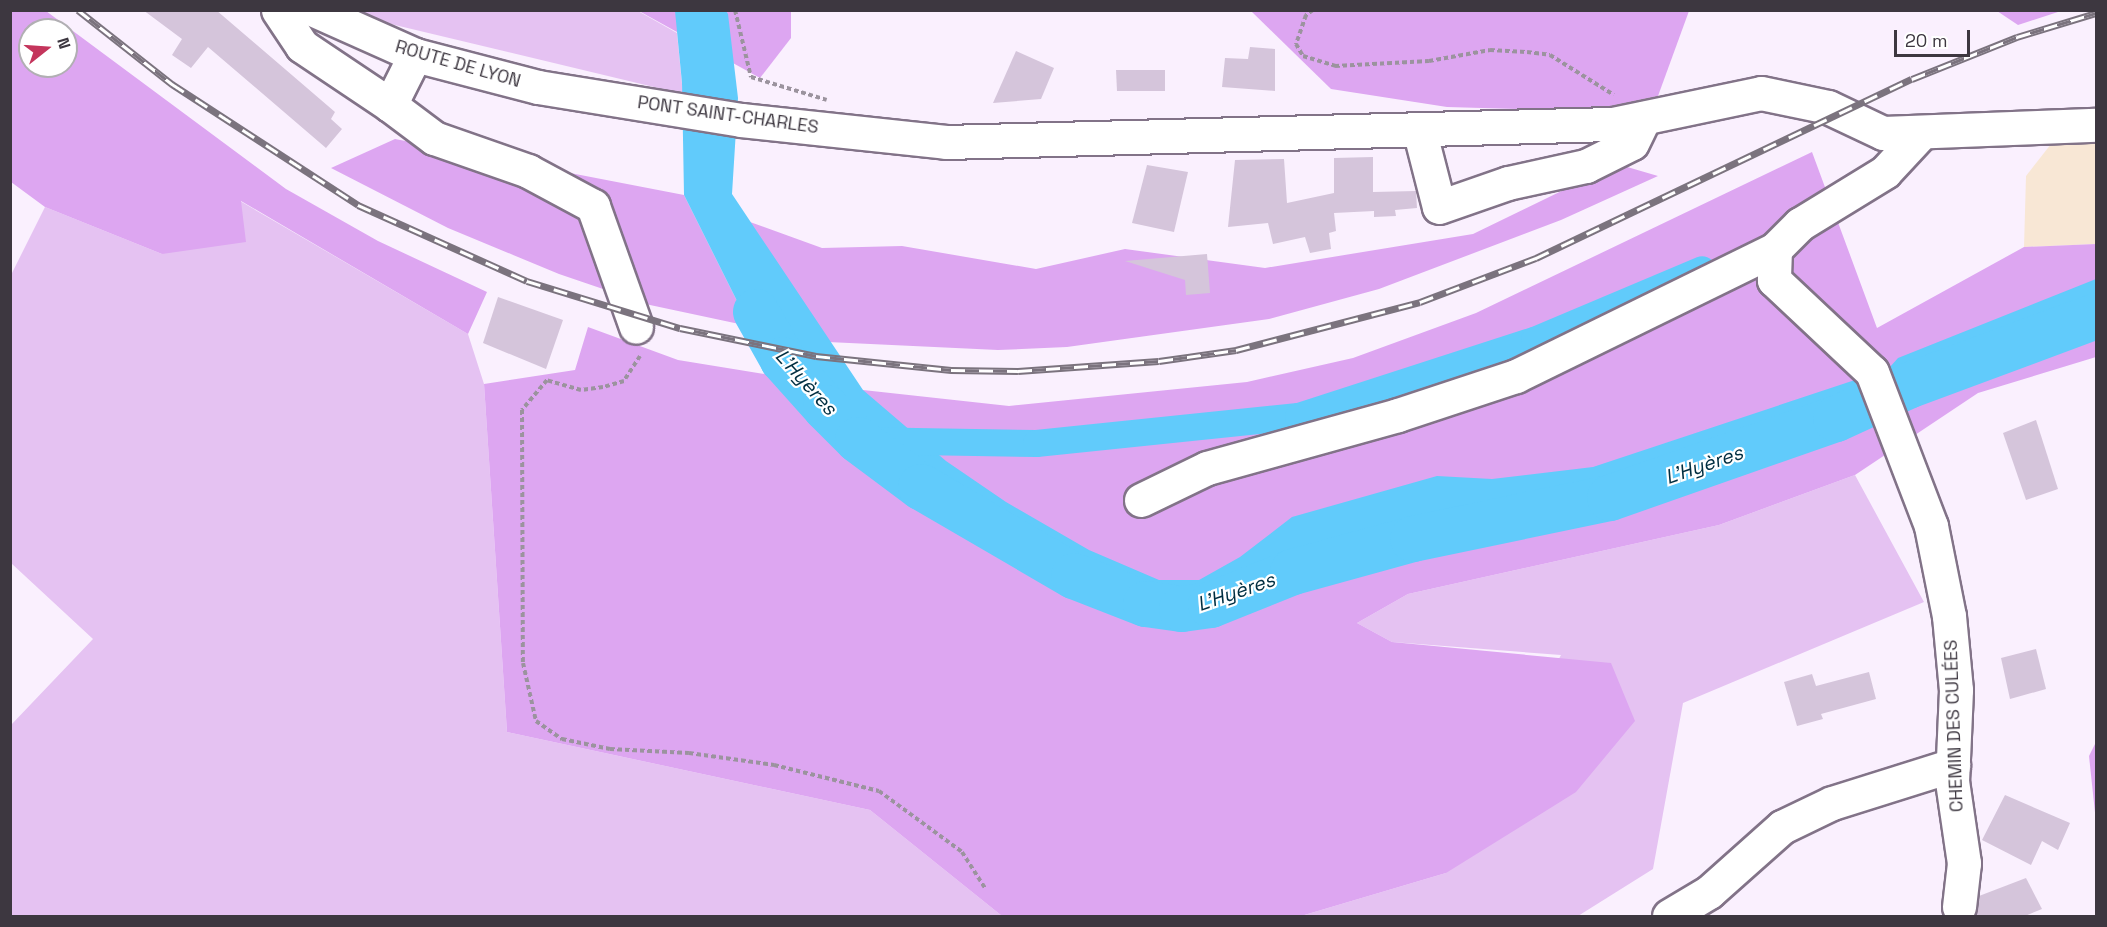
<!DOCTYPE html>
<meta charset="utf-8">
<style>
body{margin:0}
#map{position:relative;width:2107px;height:927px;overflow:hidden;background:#faf0fe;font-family:"Space Grotesk",sans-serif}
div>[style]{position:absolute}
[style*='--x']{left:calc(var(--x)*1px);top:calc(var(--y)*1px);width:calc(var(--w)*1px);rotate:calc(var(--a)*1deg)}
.industrial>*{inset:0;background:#f8e7d5}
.green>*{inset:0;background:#e5c2f2}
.forest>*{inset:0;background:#dda6f1}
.water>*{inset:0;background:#61cbfb}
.canal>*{height:27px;margin:-13.5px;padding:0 13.5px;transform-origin:13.5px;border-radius:13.5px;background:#61cbfb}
.river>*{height:46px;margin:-23px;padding:0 23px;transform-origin:23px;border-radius:23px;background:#61cbfb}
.building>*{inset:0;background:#d5c5db}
.path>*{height:4px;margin-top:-2px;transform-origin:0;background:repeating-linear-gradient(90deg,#9b939e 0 4.5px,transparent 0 7.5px)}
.roads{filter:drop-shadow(2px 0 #827388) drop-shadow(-2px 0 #827388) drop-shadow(0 2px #827388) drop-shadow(0 -2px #827388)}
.minor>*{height:33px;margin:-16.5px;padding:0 16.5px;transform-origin:16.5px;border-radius:16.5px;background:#fff}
.major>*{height:33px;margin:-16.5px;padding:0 16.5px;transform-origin:16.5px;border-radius:16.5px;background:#fff}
.rail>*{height:7px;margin-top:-3.5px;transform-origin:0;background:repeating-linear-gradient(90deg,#fff 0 14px,#7b737e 0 28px);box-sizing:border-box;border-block:2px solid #7b737e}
span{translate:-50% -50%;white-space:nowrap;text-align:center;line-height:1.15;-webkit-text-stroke:4.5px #fff;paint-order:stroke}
.street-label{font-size:18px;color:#3d3740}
.water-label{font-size:20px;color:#002e41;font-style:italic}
.frame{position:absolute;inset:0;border:12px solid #3d3740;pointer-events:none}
.north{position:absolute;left:18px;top:18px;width:60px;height:60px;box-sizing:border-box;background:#fff;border:2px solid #b1afb3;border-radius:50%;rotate:73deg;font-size:16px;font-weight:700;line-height:24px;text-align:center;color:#3d3740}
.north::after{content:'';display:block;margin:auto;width:21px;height:27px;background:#c4355c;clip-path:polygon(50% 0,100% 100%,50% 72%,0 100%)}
.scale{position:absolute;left:1894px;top:30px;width:76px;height:27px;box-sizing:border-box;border:3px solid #3d3740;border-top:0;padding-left:8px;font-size:18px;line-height:21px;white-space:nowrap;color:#3d3740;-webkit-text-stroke:4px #fff;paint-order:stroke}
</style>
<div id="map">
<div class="industrial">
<i style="clip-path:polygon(2062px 130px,2096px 130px,2096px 244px,2024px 247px,2026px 176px)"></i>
</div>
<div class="green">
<i style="clip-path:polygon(354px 11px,638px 11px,677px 33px,683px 94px,374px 20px)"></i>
<i style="clip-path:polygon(240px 201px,468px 334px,484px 384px,507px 732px,870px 810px,1002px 916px,11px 916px,11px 725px,93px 639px,11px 563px,10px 277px,45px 207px,162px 254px)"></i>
<i style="clip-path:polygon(1855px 475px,1924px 602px,1683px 703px,1653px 869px,1578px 916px,1301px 916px,1446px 873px,1561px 655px,1392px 642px,1357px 623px,1408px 594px,1719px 525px)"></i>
</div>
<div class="forest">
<i style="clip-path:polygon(evenodd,11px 10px,46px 11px,286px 189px,378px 241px,487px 292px,468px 334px,241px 201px,246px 242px,162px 254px,45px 207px,11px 182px,11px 10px,30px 30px,66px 30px,66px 66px,30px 66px,30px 30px)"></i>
<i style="clip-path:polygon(639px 11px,791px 11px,791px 38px,760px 78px)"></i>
<i style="clip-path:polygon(1251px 11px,1689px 11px,1658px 96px,1587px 111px,1447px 107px,1331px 89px)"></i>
<i style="clip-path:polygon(1997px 11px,2061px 11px,2018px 25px)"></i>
<i style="clip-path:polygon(395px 139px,684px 195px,738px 303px,758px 328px,650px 305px,559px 274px,448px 228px,331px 168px)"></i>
<i style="clip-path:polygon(1812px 152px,1877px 328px,2024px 247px,2096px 244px,2096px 357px,1978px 393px,1855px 475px,1719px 525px,1408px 594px,1357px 623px,1392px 642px,1611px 663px,1635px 721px,1576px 792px,1446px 873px,1301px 916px,1002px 916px,870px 810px,507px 732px,484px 384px,575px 370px,588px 327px,678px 360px,863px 390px,1009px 406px,1247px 382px,1353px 358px,1476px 313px)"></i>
<i style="clip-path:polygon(1617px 164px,1658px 176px,1561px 220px,1379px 289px,1269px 319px,1067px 347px,998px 350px,828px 342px,750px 222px,822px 248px,902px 246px,1036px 269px,1125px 249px,1265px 268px,1473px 234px)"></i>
<i style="clip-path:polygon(2096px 742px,2096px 822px,2089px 756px)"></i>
</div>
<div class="water">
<i style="clip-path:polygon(675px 11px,726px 11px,728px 14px,738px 98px,732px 194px,863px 390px,946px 461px,1006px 502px,1089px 550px,1159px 580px,1199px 580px,1240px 557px,1292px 517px,1437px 476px,1492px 479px,1593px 467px,1864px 377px,1881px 377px,1898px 358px,2096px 279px,2096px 316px,1908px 386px,1836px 419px,1610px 498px,1413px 539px,1211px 605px,1182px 609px,1146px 604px,1026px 552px,921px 487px,858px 439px,783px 360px,738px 303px,684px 195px,682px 83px)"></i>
</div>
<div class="canal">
<i style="--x:858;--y:440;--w:178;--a:1"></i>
<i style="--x:1036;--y:443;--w:263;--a:-5.9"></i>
<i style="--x:1298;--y:416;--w:248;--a:-17.9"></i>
<i style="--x:1534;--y:340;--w:182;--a:-22.9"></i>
</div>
<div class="river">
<i style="--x:756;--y:312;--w:55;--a:60.6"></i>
<i style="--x:783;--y:360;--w:64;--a:48.1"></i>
<i style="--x:826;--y:408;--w:45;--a:45"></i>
<i style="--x:858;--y:440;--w:79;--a:36.7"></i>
<i style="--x:921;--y:487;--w:177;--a:30.2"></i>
<i style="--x:1074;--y:576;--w:77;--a:21.3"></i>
<i style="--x:1146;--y:604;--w:36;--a:8"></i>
<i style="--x:1182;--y:609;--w:29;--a:-8"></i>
<i style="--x:1211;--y:605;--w:88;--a:-21.9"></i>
<i style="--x:1293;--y:572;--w:124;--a:-15.4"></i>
<i style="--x:1413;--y:539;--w:201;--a:-11.8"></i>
<i style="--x:1610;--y:498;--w:239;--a:-19.3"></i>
<i style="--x:1836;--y:419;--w:79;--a:-24.6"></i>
<i style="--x:1908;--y:386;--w:201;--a:-20.4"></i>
</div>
<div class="building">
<i style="clip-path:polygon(143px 10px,216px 10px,335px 112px,331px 119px,342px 129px,326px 148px,208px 47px,191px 68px,172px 55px,182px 39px)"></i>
<i style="clip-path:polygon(1250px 47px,1275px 49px,1275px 91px,1222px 87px,1225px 58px,1248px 59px)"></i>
<i style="clip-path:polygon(1016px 51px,1054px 68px,1041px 99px,993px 103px)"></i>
<i style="clip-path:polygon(1116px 70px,1165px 70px,1165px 91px,1117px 91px)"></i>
<i style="clip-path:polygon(1373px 157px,1373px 192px,1416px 191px,1417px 208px,1395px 210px,1396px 216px,1374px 217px,1374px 211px,1334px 213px,1336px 231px,1329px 233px,1331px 249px,1310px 253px,1305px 237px,1273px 244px,1268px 223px,1228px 227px,1235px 160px,1284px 159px,1287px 203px,1334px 193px,1334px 158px)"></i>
<i style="clip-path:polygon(1147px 165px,1188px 172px,1174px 232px,1132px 223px)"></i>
<i style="clip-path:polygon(1207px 254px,1210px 293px,1186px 295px,1185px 280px,1125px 261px)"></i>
<i style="clip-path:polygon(498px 297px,563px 320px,546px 369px,483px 343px)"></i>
<i style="clip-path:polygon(2036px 420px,2058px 489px,2026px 500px,2003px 433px)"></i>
<i style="clip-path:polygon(2036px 649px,2046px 689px,2010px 699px,2001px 658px)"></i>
<i style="clip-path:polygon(1869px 672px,1876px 699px,1821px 714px,1823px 719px,1797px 726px,1784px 682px,1812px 674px,1816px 686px)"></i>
<i style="clip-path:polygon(2005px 795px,2070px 823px,2058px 850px,2042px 841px,2031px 865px,1982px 840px)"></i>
<i style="clip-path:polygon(2026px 878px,2042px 909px,2025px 916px,1975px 916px,1979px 896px)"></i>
</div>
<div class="path">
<i style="--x:735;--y:10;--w:69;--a:76.6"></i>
<i style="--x:751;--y:77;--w:79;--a:16.8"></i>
<i style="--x:1313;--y:10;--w:9;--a:144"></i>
<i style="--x:1306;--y:15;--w:31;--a:109"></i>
<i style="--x:1296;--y:44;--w:14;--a:60"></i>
<i style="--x:1303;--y:56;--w:34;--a:17"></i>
<i style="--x:1335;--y:66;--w:94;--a:-3"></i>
<i style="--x:1429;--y:61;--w:62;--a:-10.2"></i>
<i style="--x:1490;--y:50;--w:37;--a:3"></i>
<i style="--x:1527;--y:52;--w:23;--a:7"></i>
<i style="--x:1550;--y:55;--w:75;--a:32"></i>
<i style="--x:640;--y:356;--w:30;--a:123"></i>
<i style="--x:624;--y:381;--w:22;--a:164"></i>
<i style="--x:603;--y:387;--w:22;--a:172"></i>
<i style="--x:581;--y:390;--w:35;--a:-164"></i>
<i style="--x:547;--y:380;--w:39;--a:130"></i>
<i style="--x:522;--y:410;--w:253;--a:89.8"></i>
<i style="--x:523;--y:663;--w:59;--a:77.4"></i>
<i style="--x:536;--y:721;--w:32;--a:35"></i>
<i style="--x:562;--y:739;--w:49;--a:11.8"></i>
<i style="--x:610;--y:749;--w:79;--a:2.9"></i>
<i style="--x:689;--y:753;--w:86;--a:8"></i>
<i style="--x:774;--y:765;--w:108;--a:13.9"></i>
<i style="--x:879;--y:791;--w:103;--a:36.3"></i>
<i style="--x:962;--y:852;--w:43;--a:57.4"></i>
</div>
<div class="roads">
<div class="minor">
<i style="--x:278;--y:10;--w:43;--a:56.3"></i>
<i style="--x:302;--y:46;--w:106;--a:33.8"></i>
<i style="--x:415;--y:55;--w:56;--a:116.6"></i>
<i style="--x:390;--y:105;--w:55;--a:36.9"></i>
<i style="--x:434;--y:138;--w:100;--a:19.3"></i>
<i style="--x:528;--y:171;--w:74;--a:28.3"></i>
<i style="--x:593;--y:206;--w:128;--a:70.4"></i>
<i style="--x:1922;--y:132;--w:54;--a:132.8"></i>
<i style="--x:1885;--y:172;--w:100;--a:148.5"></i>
<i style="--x:1800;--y:224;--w:35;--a:135"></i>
<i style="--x:1775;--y:249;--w:31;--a:92"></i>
<i style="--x:1774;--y:280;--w:134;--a:43.2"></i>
<i style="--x:1872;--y:372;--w:165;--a:69"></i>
<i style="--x:1931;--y:526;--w:92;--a:78.7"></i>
<i style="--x:1949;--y:616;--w:74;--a:84.6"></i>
<i style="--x:1956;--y:690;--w:91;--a:92.5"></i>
<i style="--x:1952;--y:781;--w:83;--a:81.7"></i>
<i style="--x:1964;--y:863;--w:44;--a:96.5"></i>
<i style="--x:1420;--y:133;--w:76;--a:75.6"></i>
<i style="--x:1439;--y:207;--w:73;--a:-19.2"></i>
<i style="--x:1508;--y:183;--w:80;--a:-12.3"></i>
<i style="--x:1586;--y:166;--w:51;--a:-26.6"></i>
<i style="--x:1632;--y:143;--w:28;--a:-64"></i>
<i style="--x:1141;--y:500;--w:73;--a:-25.9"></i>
<i style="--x:1207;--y:468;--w:198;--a:-15.5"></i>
<i style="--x:1398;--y:415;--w:124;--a:-18.3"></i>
<i style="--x:1516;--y:376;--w:288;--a:-26.1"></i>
<i style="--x:1669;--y:916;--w:47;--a:-31"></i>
<i style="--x:1709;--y:892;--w:98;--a:-41.7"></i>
<i style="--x:1782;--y:827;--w:55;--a:-25.6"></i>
<i style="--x:1832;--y:803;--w:127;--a:-17.4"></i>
</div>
<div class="major">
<i style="--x:314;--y:10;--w:111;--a:24"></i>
<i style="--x:415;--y:55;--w:127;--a:14.6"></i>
<i style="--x:538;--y:87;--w:206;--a:9.2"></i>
<i style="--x:741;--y:120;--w:206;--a:6.1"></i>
<i style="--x:946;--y:142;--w:667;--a:-1.55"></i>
<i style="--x:1613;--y:124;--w:151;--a:-11.8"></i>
<i style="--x:1761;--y:93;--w:68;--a:11.8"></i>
<i style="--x:1828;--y:107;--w:61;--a:25.3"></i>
<i style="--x:1883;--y:133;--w:213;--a:-2.2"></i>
</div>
</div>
<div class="rail">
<i style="--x:78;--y:10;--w:120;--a:38.2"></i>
<i style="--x:172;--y:84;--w:222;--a:33"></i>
<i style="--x:358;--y:205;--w:185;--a:24.2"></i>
<i style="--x:527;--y:281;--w:160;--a:17.1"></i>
<i style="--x:680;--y:328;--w:139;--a:11.6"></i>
<i style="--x:816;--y:356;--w:136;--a:5.9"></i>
<i style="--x:951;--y:370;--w:67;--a:0.9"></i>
<i style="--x:1018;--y:371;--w:141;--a:-4.1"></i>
<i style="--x:1159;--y:361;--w:78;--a:-8.1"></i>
<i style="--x:1236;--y:350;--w:190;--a:-14.6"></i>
<i style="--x:1420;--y:302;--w:124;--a:-20.8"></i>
<i style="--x:1536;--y:258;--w:416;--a:-25.5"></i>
<i style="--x:1912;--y:79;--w:113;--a:-21.8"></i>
<i style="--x:2017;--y:37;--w:83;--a:-16.9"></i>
</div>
<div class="street-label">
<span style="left:458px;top:64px;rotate:16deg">ROUTE DE LYON</span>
<span style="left:728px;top:115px;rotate:8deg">PONT SAINT-CHARLES</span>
<span style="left:1954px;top:726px;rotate:-92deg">CHEMIN DES CULÉES</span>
</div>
<div class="water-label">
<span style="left:806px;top:382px;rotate:48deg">L'Hyères</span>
<span style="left:1704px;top:465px;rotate:-19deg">L'Hyères</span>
<span style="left:1236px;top:592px;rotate:-19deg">L'Hyères</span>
</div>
<div class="frame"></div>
<div class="north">N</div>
<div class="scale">20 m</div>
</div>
